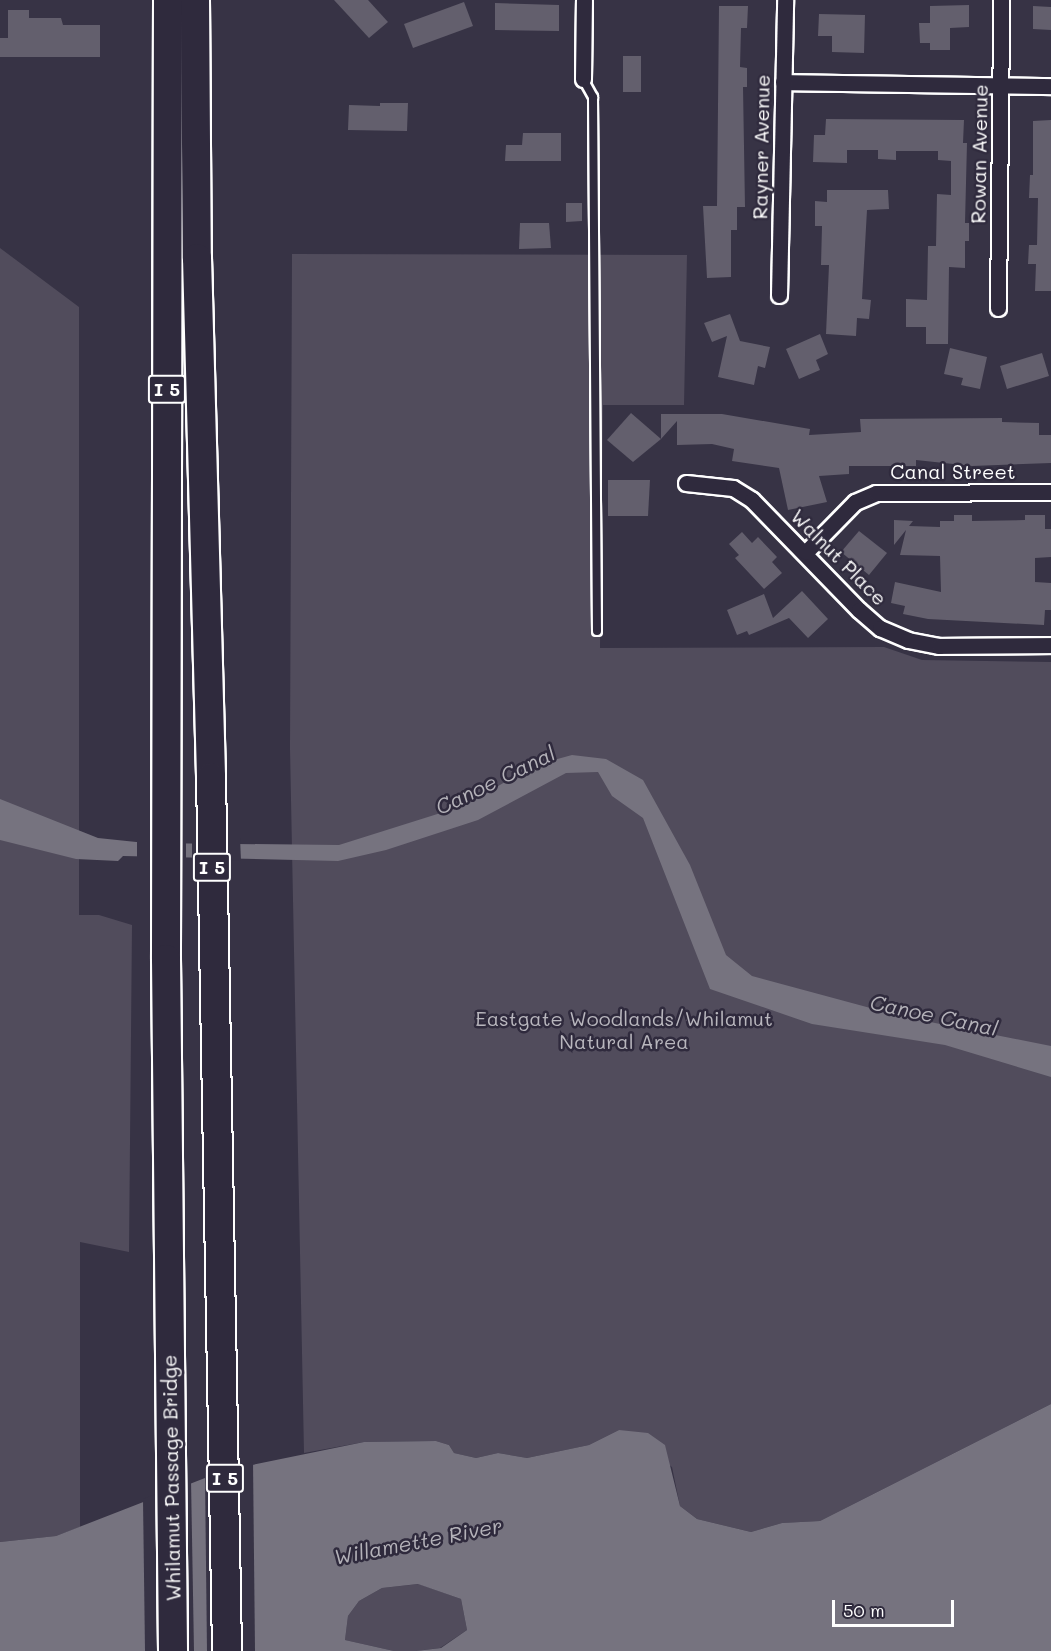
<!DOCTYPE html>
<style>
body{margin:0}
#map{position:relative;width:1051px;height:1651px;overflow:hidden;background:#373345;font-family:Mali,sans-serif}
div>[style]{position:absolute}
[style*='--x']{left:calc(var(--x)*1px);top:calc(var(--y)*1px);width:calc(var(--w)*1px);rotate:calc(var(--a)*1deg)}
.green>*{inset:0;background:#514c5c}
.water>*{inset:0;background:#76737f}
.pier>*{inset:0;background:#373345}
.building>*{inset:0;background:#635f6d}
.roads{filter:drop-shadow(2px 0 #fff) drop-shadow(-2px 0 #fff) drop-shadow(0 2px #fff) drop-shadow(0 -2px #fff)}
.lane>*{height:8px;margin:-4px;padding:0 4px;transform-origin:4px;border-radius:4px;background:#2f2a3d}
.street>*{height:15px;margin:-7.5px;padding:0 7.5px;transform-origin:7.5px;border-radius:7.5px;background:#2f2a3d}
.highway>*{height:28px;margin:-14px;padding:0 14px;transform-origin:14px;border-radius:14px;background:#2f2a3d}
span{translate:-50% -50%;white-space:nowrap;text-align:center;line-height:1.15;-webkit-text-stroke:5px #2f2a3d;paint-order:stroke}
.shield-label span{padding:2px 4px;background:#2f2a3d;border:2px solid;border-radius:4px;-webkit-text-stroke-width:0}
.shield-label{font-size:18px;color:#fff;font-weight:700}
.street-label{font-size:20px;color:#fff}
.park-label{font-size:20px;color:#b9b7be}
.water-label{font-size:21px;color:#b4b2b9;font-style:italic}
.scale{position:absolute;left:832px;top:1600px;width:122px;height:27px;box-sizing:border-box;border:3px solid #fff;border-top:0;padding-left:8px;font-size:18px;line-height:21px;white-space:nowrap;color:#fff;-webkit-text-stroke:4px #2f2a3d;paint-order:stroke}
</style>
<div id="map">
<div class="green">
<i style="clip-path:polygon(0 248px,79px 307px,79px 915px,99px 915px,132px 925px,129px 1252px,80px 1242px,80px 1527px,56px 1536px,0 1542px)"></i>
<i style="clip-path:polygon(292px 254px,687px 255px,684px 405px,603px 405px,600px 648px,884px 647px,922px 660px,1051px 662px,1051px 1404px,820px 1521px,782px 1523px,751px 1532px,697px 1519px,680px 1506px,672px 1467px,619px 1430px,589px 1445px,527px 1458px,498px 1453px,476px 1458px,454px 1453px,449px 1445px,436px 1441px,364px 1442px,304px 1453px,290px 749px)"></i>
<i style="clip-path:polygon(419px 1584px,461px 1599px,467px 1630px,440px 1648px,416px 1651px,394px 1651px,345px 1640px,348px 1616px,359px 1601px,382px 1588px)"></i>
</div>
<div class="water">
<i style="clip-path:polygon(572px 755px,606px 759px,643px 780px,690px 865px,726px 955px,752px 976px,900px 1016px,1051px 1046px,1051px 1077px,945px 1045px,812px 1024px,710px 989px,643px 818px,612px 796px,598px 772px,566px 773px,478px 820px,386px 850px,338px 861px,123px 856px,118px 861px,76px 859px,0 840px,0 799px,98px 838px,146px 843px,339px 845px,466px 805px,532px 766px)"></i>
<i style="clip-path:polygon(1051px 1404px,1051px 1651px,416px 1651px,441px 1648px,467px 1630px,461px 1599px,418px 1584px,382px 1588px,359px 1601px,348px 1616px,345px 1640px,394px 1651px,0 1651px,0 1542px,56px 1536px,223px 1471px,364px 1442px,436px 1441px,449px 1445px,454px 1453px,476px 1458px,498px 1453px,527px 1458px,589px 1445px,619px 1430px,648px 1433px,665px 1445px,680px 1506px,697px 1519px,751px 1532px,782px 1523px,820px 1521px)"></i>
</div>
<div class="pier">
<i style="clip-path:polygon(192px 838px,240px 838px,241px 861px,192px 860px)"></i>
<i style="clip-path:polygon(137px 839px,186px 839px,186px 860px,137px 860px)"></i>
<i style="clip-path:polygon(253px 1462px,255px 1651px,207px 1651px,205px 1475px)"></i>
<i style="clip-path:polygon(191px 1480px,194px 1651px,145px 1651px,143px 1499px)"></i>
</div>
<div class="building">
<i style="clip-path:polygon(334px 0,368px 0,388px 22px,369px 38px)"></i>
<i style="clip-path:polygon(464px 2px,473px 26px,413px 48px,404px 24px)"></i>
<i style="clip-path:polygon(495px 3px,559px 5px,559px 31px,495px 30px)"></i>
<i style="clip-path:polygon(969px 5px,969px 27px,950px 28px,950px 50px,930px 50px,930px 43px,920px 43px,919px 23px,930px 23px,930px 6px)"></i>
<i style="clip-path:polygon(719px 6px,748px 6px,747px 28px,741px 28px,740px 67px,747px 68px,747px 87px,743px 87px,745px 207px,737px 207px,737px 230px,731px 230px,731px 277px,707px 278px,703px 206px,717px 206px)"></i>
<i style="clip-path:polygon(1033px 6px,1051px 7px,1051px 30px,1033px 29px)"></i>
<i style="clip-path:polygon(8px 10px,29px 10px,29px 18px,61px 18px,63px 25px,100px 25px,100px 57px,0 57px,0 38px,8px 38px)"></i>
<i style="clip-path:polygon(819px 14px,865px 15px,864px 53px,832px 52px,832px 36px,818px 36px)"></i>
<i style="clip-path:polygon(623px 56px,641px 56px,641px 92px,623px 92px)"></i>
<i style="clip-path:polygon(380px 103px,408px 103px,407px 131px,348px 130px,349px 105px,380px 106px)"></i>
<i style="clip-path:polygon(826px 119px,964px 120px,963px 143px,967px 143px,965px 223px,969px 223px,969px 241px,965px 241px,965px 268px,949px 267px,948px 344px,926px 344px,926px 327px,906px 327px,906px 299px,927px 300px,928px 246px,936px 246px,937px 194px,951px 195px,951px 161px,938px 160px,938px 151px,896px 151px,896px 160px,878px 159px,878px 150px,847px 150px,847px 163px,813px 162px,814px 135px,825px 135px)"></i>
<i style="clip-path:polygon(1051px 120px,1051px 291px,1035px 291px,1036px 264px,1028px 264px,1029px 245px,1037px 245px,1038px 198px,1029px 198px,1030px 175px,1033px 175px,1033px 121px)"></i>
<i style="clip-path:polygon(523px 133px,561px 133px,561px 161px,505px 161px,506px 145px,522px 145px)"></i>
<i style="clip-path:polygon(827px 190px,888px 190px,889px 209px,867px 210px,862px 299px,871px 300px,869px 319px,857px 318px,856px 336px,826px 334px,829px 265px,821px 265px,822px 226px,815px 226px,815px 201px,827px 202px)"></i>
<i style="clip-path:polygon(566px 203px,582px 203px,582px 221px,566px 222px)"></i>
<i style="clip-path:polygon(520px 223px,549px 223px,551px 248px,519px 249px)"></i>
<i style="clip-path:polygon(730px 314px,740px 341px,770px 347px,765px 368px,758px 366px,754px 385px,718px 377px,727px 336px,712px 342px,704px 323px)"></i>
<i style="clip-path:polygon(820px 334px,828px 354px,816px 360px,820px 370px,799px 379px,786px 349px)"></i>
<i style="clip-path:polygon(950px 348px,987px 357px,980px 389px,961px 385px,963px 378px,944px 374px)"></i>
<i style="clip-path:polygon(1042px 353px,1049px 376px,1007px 389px,1000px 366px)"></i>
<i style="clip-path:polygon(631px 413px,661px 439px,633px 462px,607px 440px)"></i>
<i style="clip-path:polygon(661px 414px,722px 414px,810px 429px,809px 435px,861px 432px,860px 419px,1002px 418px,1002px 422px,1039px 423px,1039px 435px,1051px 435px,1051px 463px,972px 466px,916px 460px,916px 466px,849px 466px,849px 474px,819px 476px,827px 502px,788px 510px,779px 468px,732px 461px,734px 449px,712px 444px,677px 445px,677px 421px,661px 439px)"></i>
<i style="clip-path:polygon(608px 480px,650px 480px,648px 516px,608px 516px)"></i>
<i style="clip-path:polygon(954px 515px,972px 515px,972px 521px,1025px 520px,1025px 515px,1045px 515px,1045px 529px,1051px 529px,1051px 557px,1035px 558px,1035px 582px,1051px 583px,1051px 610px,1045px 610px,1044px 625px,928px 619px,903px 614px,905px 606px,891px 603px,895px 582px,941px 592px,940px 556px,900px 555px,906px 530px,894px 545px,894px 520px,913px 521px,909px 526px,940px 527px,940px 521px,954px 521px)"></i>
<i style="clip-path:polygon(859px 531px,887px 553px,869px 575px,841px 552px)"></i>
<i style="clip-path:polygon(742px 532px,752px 543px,758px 537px,777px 557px,772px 562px,782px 573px,764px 589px,735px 558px,739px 555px,729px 544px)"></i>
<i style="clip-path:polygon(802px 591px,828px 619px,808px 638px,789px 618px,749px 635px,747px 631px,737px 635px,727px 610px,764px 594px,773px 618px)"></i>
</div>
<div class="roads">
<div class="lane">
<i style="--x:583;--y:79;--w:21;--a:61"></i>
<i style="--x:593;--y:97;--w:534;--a:89.57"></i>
</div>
<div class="street">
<i style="--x:583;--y:79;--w:79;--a:-89.3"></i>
<i style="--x:783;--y:82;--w:268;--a:0.9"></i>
<i style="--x:779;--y:295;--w:295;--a:-88.8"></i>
<i style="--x:998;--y:308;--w:308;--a:-89.4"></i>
<i style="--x:686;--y:483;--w:47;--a:6.1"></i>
<i style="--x:733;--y:488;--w:22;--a:32"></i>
<i style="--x:752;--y:500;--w:153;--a:45.8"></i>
<i style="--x:859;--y:610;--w:28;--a:41"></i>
<i style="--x:880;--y:628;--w:30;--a:23"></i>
<i style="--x:908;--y:640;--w:32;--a:11"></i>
<i style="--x:939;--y:646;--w:112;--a:-0.5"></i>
<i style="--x:806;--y:552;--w:70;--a:-45.6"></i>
<i style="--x:855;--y:502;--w:23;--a:-23"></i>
<i style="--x:876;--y:493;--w:175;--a:-0.3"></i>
</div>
<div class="highway">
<i style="--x:168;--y:0;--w:959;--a:90.12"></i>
<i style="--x:166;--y:959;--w:692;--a:89.42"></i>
<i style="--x:195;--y:0;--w:258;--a:89.6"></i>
<i style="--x:197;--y:258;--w:519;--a:88.45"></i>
<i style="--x:211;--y:777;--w:874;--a:88.95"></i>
</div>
</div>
<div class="shield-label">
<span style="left:167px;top:389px">I 5</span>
<span style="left:212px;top:867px">I 5</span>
<span style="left:225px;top:1478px">I 5</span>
</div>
<div class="street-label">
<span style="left:761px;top:147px;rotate:-89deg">Rayner Avenue</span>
<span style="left:979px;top:154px;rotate:-89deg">Rowan Avenue</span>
<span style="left:953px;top:471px">Canal Street</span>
<span style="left:839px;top:557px;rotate:45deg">Walnut Place</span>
<span style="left:171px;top:1478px;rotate:-91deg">Whilamut Passage Bridge</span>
</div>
<div class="park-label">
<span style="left:624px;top:1030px">Eastgate Woodlands/Whilamut<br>Natural Area</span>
</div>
<div class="water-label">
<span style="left:495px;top:780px;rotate:-26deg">Canoe Canal</span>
<span style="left:934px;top:1015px;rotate:12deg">Canoe Canal</span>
<span style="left:418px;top:1541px;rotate:-11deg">Willamette River</span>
</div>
<div class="scale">50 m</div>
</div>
